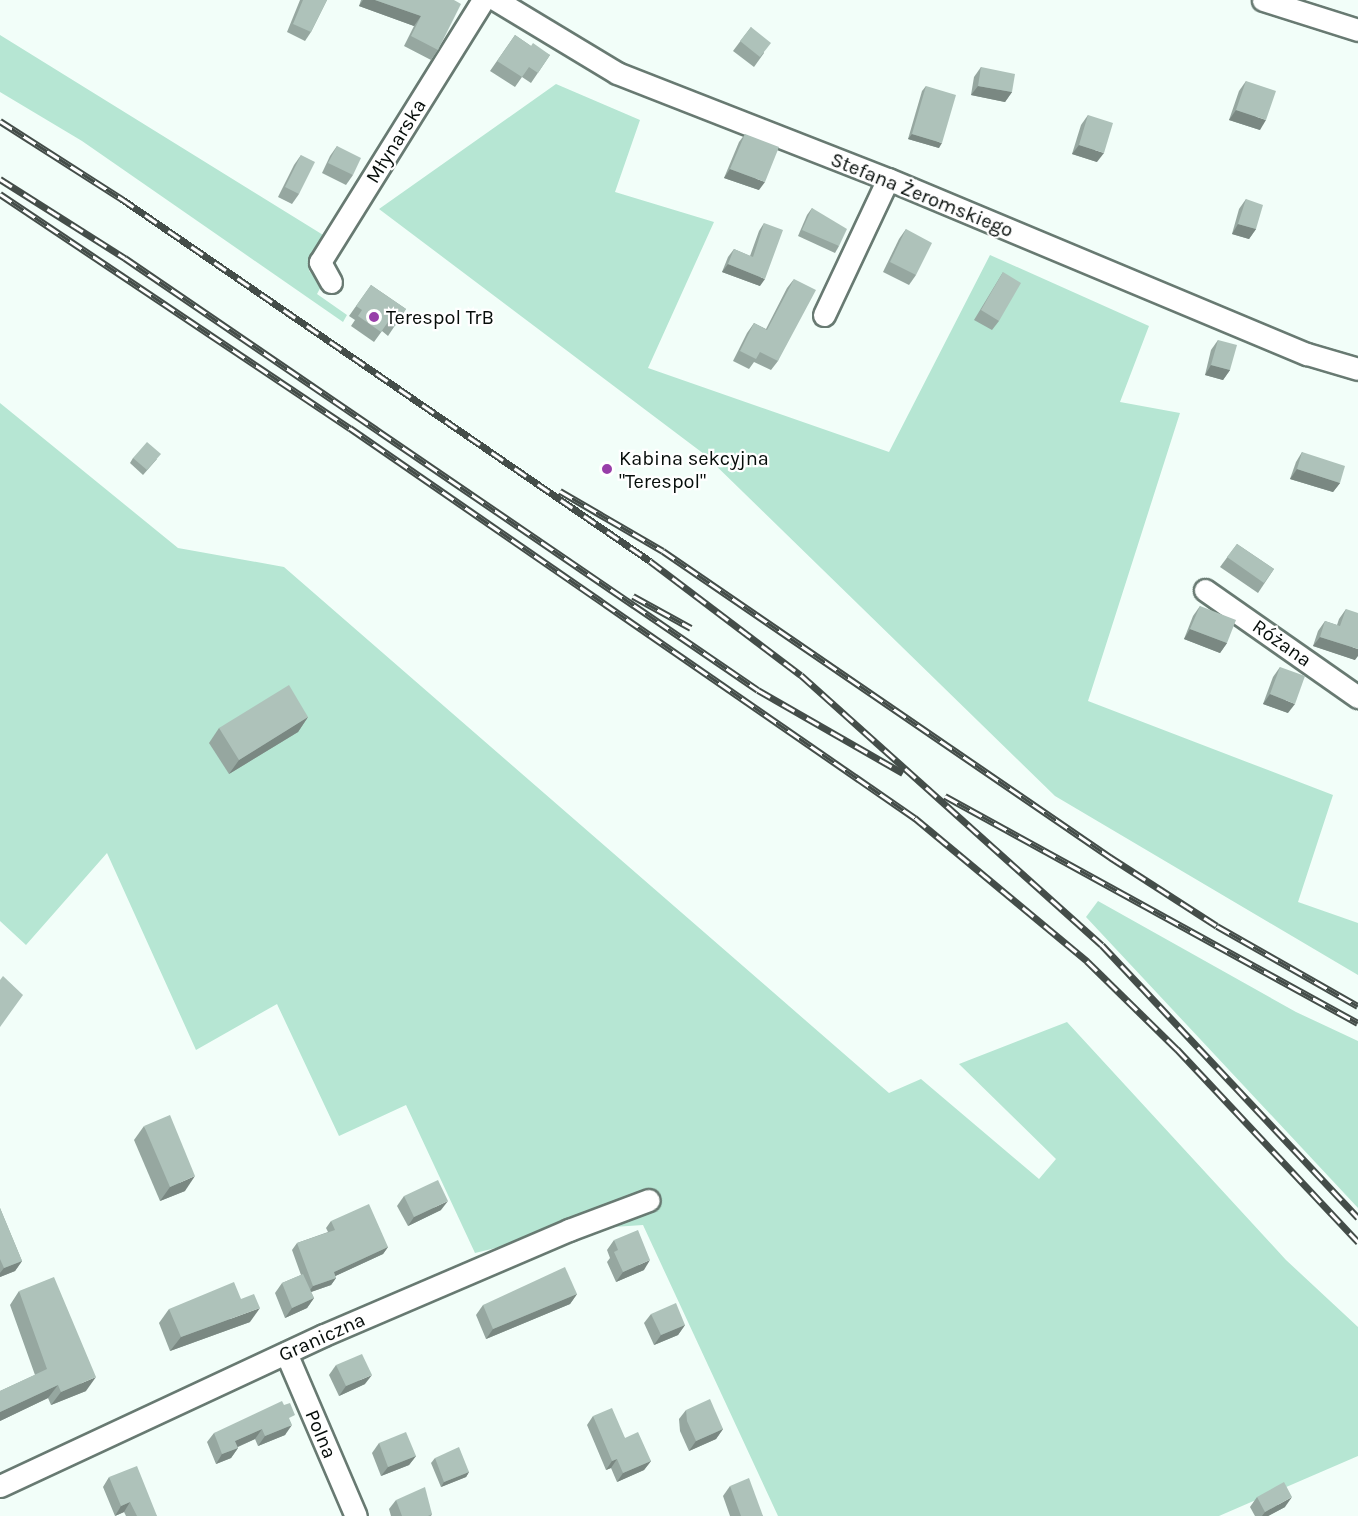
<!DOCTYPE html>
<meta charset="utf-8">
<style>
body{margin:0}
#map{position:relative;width:1358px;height:1516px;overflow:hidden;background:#f2fef9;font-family:Karla,sans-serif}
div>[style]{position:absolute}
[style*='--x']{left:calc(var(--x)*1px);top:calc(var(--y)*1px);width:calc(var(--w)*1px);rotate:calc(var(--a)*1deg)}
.green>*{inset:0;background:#b6e6d3}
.roads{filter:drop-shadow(2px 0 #687a72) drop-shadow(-2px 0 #687a72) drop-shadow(0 2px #687a72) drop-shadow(0 -2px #687a72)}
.minor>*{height:21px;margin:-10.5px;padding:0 10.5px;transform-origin:10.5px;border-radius:10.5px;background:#fff}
.rail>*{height:7px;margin-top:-3.5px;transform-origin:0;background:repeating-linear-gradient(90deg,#fff 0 14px,#444d49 0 28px);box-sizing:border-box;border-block:2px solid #444d49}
.wall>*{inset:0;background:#96a7a0}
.shaded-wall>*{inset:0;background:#7a8882}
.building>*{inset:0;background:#aec2ba}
.dots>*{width:16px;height:16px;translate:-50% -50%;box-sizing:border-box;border:3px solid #fff;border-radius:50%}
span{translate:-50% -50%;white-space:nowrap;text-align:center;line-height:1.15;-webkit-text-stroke:4.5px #fff;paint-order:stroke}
.street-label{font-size:20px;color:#060d0a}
.poi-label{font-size:20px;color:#060d0a}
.left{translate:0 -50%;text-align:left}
</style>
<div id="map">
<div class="green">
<i style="clip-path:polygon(0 35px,328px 238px,309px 271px,324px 281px,317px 294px,347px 315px,343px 322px,82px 141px,0 92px)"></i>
<i style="clip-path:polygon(556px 84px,640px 120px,615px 192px,714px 222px,648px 368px,889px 452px,990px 255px,1149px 326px,1120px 402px,1180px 413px,1088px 701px,1333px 795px,1298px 902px,1358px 923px,1358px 975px,1055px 796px,704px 454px,379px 209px)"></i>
<i style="clip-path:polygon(0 403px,178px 548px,284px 567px,889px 1093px,921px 1079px,1039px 1179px,1056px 1159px,959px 1064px,1067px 1022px,1286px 1260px,1358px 1327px,1358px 1456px,1219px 1516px,778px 1516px,643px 1225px,569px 1230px,475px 1253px,406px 1105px,339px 1136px,277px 1004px,196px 1050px,107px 853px,26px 945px,0 921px)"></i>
<i style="clip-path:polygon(1098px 901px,1296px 1012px,1358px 1041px,1358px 1208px,1086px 917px)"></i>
</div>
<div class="roads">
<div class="minor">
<i style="--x:496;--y:0;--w:141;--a:31.1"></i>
<i style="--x:617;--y:73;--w:291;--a:21.4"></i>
<i style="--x:888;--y:179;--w:454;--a:22.7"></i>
<i style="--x:1307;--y:354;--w:53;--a:16.4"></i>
<i style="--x:1263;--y:0;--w:100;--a:17.5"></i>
<i style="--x:331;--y:282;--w:23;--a:-119"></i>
<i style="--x:320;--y:262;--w:309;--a:-58.1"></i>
<i style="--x:824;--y:315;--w:150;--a:-64.8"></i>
<i style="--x:1205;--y:590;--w:187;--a:35"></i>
<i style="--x:286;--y:1353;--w:177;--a:66.8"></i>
<i style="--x:0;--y:1486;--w:357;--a:-25"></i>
<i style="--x:324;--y:1335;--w:267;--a:-23.2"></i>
<i style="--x:569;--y:1230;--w:85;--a:-20.6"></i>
</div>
</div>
<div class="rail">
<i style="--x:0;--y:121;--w:145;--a:32.6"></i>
<i style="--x:122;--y:199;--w:640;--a:34.43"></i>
<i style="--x:650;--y:561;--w:189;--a:37.1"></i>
<i style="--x:801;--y:675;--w:404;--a:41.9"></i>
<i style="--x:1102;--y:945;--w:374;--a:46.8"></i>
<i style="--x:0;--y:179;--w:148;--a:32.3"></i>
<i style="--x:125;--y:258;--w:766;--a:34.31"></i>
<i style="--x:758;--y:690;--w:167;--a:29.8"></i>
<i style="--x:0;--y:194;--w:421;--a:33.8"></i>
<i style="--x:350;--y:428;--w:687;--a:34.62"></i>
<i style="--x:915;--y:818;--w:224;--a:39.7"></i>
<i style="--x:1087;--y:961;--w:126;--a:44.4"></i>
<i style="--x:1177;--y:1049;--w:265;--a:46.8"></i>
<i style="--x:560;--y:491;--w:119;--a:30.2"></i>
<i style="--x:663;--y:551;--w:542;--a:34.39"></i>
<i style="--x:1110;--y:857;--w:127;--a:32.8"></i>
<i style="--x:1217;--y:926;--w:162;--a:29.6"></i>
<i style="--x:633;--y:596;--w:66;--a:28.9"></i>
<i style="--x:945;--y:796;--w:471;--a:28.8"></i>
</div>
<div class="wall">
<i style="clip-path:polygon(300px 0,327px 0,311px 32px,305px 41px,287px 32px)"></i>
<i style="clip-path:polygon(361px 0,454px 0,438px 50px,431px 60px,404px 46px,414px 26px,359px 6px)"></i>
<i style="clip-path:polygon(751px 27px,764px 53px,754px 67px,733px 51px)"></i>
<i style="clip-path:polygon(515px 35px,531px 46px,550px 55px,531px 83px,522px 77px,515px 87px,490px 71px)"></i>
<i style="clip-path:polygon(981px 67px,1012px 92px,1005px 102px,971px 95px,974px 77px)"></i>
<i style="clip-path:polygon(1246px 81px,1260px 130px,1229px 120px,1239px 91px)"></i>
<i style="clip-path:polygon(926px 86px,939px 148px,908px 139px,922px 91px)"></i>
<i style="clip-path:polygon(1088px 115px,1097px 162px,1072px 154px,1081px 125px)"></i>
<i style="clip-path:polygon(745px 134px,759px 190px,724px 178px,739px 142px)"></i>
<i style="clip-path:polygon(337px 146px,353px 175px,346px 185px,322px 173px,330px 156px)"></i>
<i style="clip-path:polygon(301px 155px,299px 194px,292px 204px,278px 197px,294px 165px)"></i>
<i style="clip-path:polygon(1246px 199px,1256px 229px,1249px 239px,1232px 234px,1239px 209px)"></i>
<i style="clip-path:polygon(812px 208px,839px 246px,835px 253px,798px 236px,807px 215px)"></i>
<i style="clip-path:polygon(764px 223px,760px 286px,722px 272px,728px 257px,734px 249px,750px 256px,759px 231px)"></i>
<i style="clip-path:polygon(906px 229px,916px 275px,909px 285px,883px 272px,899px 239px)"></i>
<i style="clip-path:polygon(1003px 272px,999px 321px,992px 330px,974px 320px)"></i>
<i style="clip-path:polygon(794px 279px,778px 361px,771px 370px,754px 362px,749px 369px,733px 361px,747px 333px,754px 323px,766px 329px,787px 288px)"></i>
<i style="clip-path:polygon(371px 285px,406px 309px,388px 336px,382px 331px,374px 342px,351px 326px,355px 320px,349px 316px)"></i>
<i style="clip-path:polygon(1218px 340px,1230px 370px,1223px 380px,1205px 375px,1211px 350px)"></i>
<i style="clip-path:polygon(1302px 452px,1340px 483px,1333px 492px,1290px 479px,1296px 462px)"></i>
<i style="clip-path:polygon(133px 458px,157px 459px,143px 475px,130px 463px)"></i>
<i style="clip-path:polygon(1237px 544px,1274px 569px,1258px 593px,1220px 567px)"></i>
<i style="clip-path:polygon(1200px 606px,1227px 643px,1220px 653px,1184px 639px,1193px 616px)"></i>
<i style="clip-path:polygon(1346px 609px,1355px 660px,1313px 646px,1318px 631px,1325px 621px,1337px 625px,1339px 619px)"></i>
<i style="clip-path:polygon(1280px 667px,1288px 713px,1263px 704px,1273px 677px)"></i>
<i style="clip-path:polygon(308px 717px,298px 732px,229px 774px,209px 743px,219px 728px)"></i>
<i style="clip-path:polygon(144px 1126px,185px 1191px,160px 1201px,134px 1140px)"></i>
<i style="clip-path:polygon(404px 1196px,441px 1210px,408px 1226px,397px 1206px)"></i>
<i style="clip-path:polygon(0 1208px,22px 1261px,15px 1271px,0 1277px)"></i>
<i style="clip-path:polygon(331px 1221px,388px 1247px,383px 1254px,335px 1276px,336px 1278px,331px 1285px,311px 1292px,314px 1298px,307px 1308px,285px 1318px,275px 1293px,282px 1283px,301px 1275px,292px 1250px,297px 1243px,328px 1232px,326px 1228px)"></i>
<i style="clip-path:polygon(614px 1240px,644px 1270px,616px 1282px,607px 1262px,610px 1258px,607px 1250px)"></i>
<i style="clip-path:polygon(19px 1291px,86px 1391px,51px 1405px,48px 1398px,0 1421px,0 1391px,35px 1375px,10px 1305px)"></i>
<i style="clip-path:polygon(577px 1294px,570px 1304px,486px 1339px,476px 1315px,483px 1305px)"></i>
<i style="clip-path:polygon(169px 1309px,250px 1322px,170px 1351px,159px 1323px)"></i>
<i style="clip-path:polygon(651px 1314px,685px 1325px,678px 1335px,654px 1345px,644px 1323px)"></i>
<i style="clip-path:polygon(336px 1365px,365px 1384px,339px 1396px,329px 1375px)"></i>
<i style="clip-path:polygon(686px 1410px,723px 1429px,716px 1439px,689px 1451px,680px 1431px,679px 1419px)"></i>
<i style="clip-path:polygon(593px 1416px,625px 1438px,651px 1461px,644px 1470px,617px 1482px,611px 1468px,606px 1470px,587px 1425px)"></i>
<i style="clip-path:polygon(291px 1422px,285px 1435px,258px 1446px,255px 1439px,238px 1447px,238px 1448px,231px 1458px,216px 1464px,207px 1442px,214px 1433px)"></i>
<i style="clip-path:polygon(379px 1443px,416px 1456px,409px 1465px,381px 1476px,372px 1453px)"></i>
<i style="clip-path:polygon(435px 1458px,469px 1472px,466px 1477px,441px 1487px,431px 1463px)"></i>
<i style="clip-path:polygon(109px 1477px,157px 1516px,126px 1516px,124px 1512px,115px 1516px,103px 1487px)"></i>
<i style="clip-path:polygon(730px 1486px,763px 1516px,730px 1516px,723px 1496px)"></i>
<i style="clip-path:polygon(1257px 1497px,1285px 1507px,1268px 1516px,1255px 1516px,1250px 1507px)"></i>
<i style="clip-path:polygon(396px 1500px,432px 1514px,431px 1516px,391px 1516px,389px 1509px)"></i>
</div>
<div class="shaded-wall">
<i style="clip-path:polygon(363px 0,375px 0,421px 16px,414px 26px,359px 6px)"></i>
<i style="clip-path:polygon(978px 86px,1012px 92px,1005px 102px,971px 95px)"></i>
<i style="clip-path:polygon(1236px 110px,1266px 120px,1260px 130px,1229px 120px)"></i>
<i style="clip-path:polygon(912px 134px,942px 143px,939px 148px,908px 139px)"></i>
<i style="clip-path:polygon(1079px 145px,1104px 153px,1097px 162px,1072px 154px)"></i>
<i style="clip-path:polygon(730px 169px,765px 182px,759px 190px,724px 178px)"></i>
<i style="clip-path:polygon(1238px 224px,1256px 229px,1249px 239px,1232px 234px)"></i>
<i style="clip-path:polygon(728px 264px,765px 279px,760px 286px,722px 272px)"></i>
<i style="clip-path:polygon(1211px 365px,1230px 370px,1223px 380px,1205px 375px)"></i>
<i style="clip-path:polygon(1297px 469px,1340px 483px,1333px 492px,1290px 479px)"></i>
<i style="clip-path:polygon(1190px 629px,1227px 643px,1220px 653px,1184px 639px)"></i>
<i style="clip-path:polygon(1320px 637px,1358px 649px,1358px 656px,1355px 660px,1313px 646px)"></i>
<i style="clip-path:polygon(1270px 694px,1295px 704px,1288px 713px,1263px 704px)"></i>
<i style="clip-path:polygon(308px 717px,298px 732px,229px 774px,239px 760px)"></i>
<i style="clip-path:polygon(195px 1176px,185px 1191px,160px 1201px,170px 1187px)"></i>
<i style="clip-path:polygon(448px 1201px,441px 1210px,408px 1226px,414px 1217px)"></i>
<i style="clip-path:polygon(388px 1247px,383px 1254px,329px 1279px,334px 1272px)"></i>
<i style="clip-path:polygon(650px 1260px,644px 1270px,616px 1282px,623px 1272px)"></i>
<i style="clip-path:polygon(22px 1261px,15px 1271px,0 1277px,0 1273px,4px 1268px)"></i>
<i style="clip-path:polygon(336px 1278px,331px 1285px,308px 1293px,313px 1286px)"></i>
<i style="clip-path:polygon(577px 1294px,570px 1304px,486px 1339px,493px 1329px)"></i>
<i style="clip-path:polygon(314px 1298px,307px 1308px,285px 1318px,292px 1308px)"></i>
<i style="clip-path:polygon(260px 1308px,250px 1322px,170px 1351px,181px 1337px)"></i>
<i style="clip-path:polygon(685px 1325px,678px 1335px,654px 1345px,661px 1335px)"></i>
<i style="clip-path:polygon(372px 1375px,365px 1384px,339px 1396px,346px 1386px)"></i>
<i style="clip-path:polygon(96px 1377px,86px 1391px,51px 1405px,61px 1392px)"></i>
<i style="clip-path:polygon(58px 1385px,48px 1398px,0 1421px,0 1412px)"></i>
<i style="clip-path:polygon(292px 1425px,285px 1435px,258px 1446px,265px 1436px)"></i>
<i style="clip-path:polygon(262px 1429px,255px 1439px,228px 1451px,235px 1441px)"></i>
<i style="clip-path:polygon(723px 1429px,716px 1439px,689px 1451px,696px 1441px)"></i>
<i style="clip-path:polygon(238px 1448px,231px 1458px,216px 1464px,222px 1454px)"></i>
<i style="clip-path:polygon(416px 1456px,409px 1465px,381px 1476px,388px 1467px)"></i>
<i style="clip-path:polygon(617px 1459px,611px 1468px,606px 1470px,612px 1461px)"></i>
<i style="clip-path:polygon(651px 1461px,644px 1470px,617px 1482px,623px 1473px)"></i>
<i style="clip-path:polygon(469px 1472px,466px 1477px,441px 1487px,444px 1482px)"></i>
<i style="clip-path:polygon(1292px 1497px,1285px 1507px,1268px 1516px,1262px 1516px,1265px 1512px)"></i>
<i style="clip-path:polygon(130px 1502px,124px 1512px,115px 1516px,121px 1506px)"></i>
</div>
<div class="building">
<i style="clip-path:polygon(303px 0,327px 0,311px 32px,293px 24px)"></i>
<i style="clip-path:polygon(375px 0,454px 0,461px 4px,438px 50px,411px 36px,421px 16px)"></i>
<i style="clip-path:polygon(751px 27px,771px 43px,760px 57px,740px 41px)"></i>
<i style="clip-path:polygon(515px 35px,531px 46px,533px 43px,550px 55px,538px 73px,529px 67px,522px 77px,497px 61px)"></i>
<i style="clip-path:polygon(981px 67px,1015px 74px,1012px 92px,978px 86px)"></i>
<i style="clip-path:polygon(1246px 81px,1276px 91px,1266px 120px,1236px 110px)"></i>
<i style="clip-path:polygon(926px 86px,956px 95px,942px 143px,912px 134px)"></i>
<i style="clip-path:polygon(1088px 115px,1113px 123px,1104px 153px,1079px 145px)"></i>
<i style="clip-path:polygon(745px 134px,779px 147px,765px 182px,730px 169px)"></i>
<i style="clip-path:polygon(337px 146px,361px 158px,353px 175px,328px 163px)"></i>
<i style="clip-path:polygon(301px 155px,315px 162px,299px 194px,285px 187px)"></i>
<i style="clip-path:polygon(1246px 199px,1263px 205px,1256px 229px,1238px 224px)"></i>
<i style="clip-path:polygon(812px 208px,847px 229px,839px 246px,802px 230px)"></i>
<i style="clip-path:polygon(764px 223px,783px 230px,765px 279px,728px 264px,734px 249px,753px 257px)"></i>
<i style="clip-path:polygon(906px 229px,932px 243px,916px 275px,890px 262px)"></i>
<i style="clip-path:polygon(1003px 272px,1021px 283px,999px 321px,981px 310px)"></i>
<i style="clip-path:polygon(794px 279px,816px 290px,778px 361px,760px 352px,756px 359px,740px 351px,754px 323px,767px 330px)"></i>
<i style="clip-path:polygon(371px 285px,406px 309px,395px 326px,388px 322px,381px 332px,358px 316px,362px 310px,356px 306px)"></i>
<i style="clip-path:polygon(1218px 340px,1237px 345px,1230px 370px,1211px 365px)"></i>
<i style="clip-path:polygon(147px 442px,161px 454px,147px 470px,133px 458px)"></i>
<i style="clip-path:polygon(1302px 452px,1345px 466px,1340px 483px,1297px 469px)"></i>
<i style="clip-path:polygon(1237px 544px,1274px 569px,1264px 583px,1227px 557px)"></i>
<i style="clip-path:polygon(1200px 606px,1236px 620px,1227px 643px,1190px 629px)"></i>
<i style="clip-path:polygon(1346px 609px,1358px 613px,1358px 649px,1320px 637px,1325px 621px,1340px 626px)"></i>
<i style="clip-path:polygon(1280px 667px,1305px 676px,1295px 704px,1270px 694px)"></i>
<i style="clip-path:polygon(289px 685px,308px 717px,239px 760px,219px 728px)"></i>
<i style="clip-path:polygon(3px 976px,23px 995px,0 1027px,0 980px)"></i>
<i style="clip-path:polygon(170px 1115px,195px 1176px,170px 1187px,144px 1126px)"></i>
<i style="clip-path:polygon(438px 1180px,448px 1201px,414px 1217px,404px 1196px)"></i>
<i style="clip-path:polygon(369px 1204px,388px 1247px,334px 1272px,336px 1278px,313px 1286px,297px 1243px,335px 1230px,331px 1221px)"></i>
<i style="clip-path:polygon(0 1208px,22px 1261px,4px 1268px,0 1259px)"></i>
<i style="clip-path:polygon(638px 1230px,650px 1260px,623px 1272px,614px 1252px,618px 1250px,614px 1240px)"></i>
<i style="clip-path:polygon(565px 1267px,577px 1294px,493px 1329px,483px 1305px)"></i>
<i style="clip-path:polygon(303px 1274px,314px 1298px,292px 1308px,282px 1283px)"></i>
<i style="clip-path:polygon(54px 1277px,96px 1377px,61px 1392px,58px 1385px,0 1412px,0 1391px,47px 1369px,19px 1291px)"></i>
<i style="clip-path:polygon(234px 1282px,241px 1299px,254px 1294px,260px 1308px,181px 1337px,169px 1309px)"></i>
<i style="clip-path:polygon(676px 1303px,685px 1325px,661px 1335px,651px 1314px)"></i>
<i style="clip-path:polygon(362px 1354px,372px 1375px,346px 1386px,336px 1365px)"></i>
<i style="clip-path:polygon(710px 1399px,723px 1429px,696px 1441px,687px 1421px,686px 1410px)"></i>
<i style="clip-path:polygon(282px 1401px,284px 1405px,290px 1403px,295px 1415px,289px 1418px,292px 1425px,265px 1436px,262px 1429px,235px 1441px,238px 1448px,222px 1454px,214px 1433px)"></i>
<i style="clip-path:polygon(612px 1408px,625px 1438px,638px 1432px,651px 1461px,623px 1473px,617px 1459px,612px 1461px,593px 1416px)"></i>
<i style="clip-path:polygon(406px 1432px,416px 1456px,388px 1467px,379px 1443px)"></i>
<i style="clip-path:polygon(459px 1447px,469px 1472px,444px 1482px,435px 1458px)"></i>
<i style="clip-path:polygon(137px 1466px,157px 1516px,137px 1516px,130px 1502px,121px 1506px,109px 1477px)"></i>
<i style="clip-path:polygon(749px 1478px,763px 1516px,741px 1516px,730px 1486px)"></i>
<i style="clip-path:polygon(1284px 1482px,1292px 1497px,1265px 1512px,1257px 1497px)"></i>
<i style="clip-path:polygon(425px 1487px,432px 1514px,428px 1516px,402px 1516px,396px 1500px)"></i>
</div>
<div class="dots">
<i style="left:374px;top:317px;background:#983ea9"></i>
<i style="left:607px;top:469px;background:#983ea9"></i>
</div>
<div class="street-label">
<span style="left:396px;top:141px;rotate:-58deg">Młynarska</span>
<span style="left:922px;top:195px;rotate:22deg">Stefana Żeromskiego</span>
<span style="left:1282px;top:643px;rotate:35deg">Różana</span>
<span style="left:322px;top:1337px;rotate:-24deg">Graniczna</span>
<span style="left:321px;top:1434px;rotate:67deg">Polna</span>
</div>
<div class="poi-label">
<span class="left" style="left:386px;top:317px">Terespol TrB</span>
<span class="left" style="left:619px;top:470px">Kabina sekcyjna<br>"Terespol"</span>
</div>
</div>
